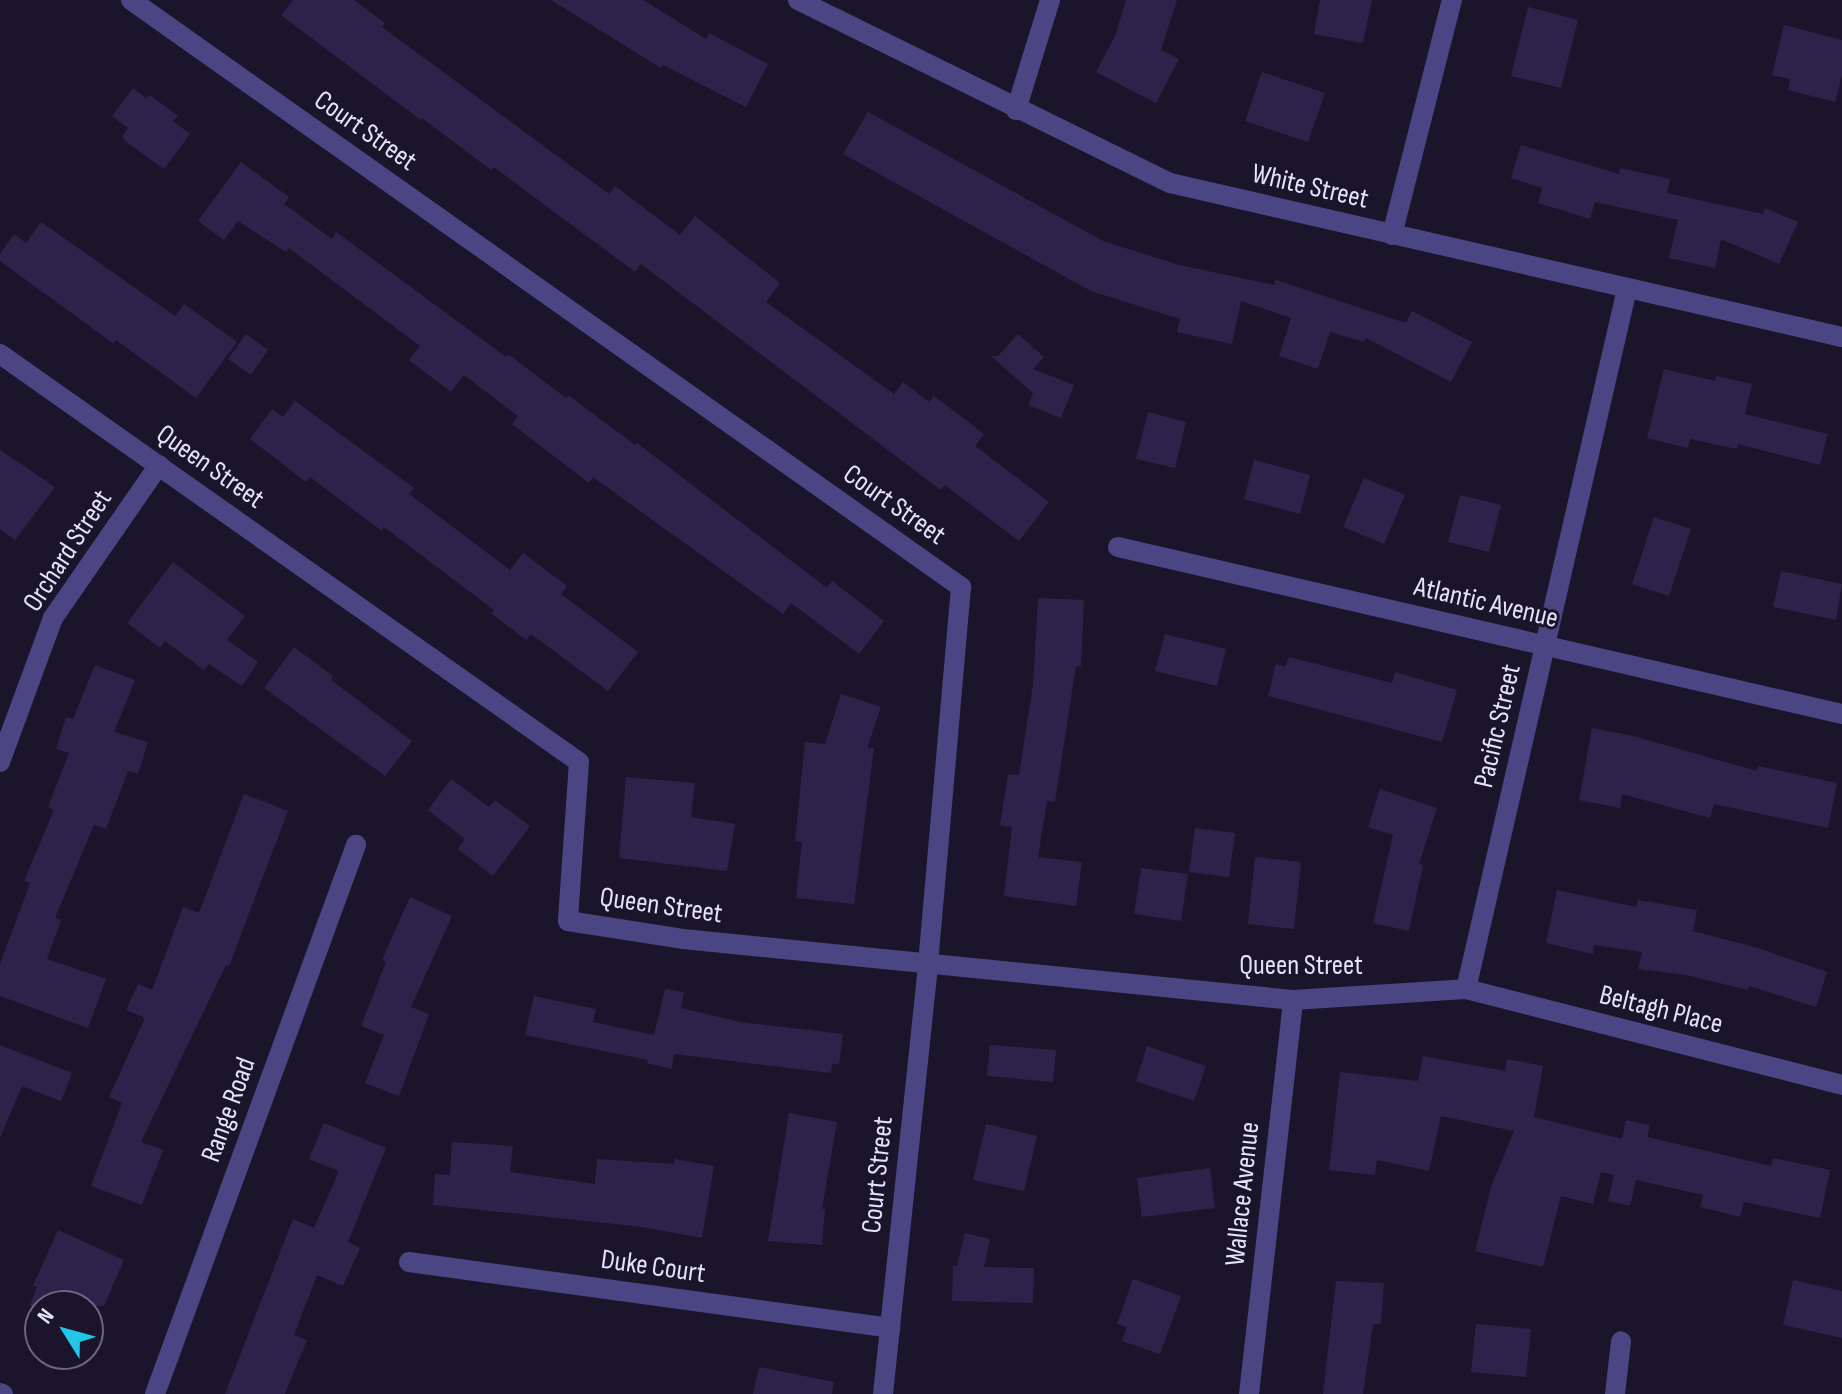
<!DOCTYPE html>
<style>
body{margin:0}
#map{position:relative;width:1842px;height:1394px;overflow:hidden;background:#1a152a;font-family:"Sofia Sans Condensed",sans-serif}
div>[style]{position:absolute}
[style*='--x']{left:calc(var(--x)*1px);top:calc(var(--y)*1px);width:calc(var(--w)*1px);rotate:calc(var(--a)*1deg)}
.building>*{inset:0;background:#2d234a}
.minor>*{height:20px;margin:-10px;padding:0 10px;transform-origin:10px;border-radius:10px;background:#4b4584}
span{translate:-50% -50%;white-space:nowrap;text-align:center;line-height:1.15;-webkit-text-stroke:6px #1a152a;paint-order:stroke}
.street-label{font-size:28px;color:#e6e1fc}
.north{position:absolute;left:24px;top:1290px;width:80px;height:80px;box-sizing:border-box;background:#1a152a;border:2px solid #6c677e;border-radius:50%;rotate:307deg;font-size:22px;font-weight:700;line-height:32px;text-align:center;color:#e6e1fc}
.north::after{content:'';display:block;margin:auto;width:28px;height:36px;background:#22c6e7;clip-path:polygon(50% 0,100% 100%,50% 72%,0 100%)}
</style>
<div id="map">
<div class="building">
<i style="clip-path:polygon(293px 0,354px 0,385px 23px,382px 27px,609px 194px,615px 186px,680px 235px,695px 216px,780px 283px,766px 302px,894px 394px,903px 382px,929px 402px,934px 396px,984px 434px,975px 446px,1049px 502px,1019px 541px,945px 485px,941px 490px,641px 264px,635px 272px,494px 167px,491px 170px,422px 118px,421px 120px,281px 15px)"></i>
<i style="clip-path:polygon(551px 0,643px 0,706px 39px,709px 33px,768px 64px,746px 107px,663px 65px,661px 68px)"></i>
<i style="clip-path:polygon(1126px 0,1177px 0,1161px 50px,1179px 59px,1156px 103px,1096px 72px,1115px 36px)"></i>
<i style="clip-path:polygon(1320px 0,1372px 0,1363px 43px,1314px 34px)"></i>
<i style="clip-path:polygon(1528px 7px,1578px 20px,1561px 88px,1511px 76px)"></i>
<i style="clip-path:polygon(1784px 25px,1842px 40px,1842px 75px,1835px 102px,1788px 90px,1790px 79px,1772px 75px)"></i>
<i style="clip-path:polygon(1262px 72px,1325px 93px,1308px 142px,1245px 121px)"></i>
<i style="clip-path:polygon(133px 88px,146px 98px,150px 95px,178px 116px,173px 121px,190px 134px,164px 169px,125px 141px,122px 136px,128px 128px,112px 116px)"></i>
<i style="clip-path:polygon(868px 112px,1103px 241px,1179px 265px,1274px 285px,1276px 280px,1406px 323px,1412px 311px,1472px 342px,1451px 382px,1366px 338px,1364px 342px,1330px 332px,1318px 369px,1279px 356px,1291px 318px,1241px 301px,1232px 344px,1177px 332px,1180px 319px,1091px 291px,843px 154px)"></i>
<i style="clip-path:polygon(1521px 145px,1619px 174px,1620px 168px,1670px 179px,1667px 193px,1763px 214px,1765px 208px,1798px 222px,1779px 264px,1721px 239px,1715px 268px,1669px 258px,1678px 220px,1595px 202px,1590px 219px,1538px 203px,1542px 188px,1511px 178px)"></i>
<i style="clip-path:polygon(241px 162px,289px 197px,284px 204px,332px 239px,336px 232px,506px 357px,508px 354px,566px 398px,568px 395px,635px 445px,637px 443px,827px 588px,832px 581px,884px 621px,859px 654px,791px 603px,783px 614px,593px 477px,589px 483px,512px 424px,518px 416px,464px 375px,451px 392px,409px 360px,420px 346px,289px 248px,286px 252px,238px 221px,224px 240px,198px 221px)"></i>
<i style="clip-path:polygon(41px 222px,175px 316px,184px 304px,237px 342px,196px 398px,116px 340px,114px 344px,0 261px,0 254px,14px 234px,26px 243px)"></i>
<i style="clip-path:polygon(246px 334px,268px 350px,251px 375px,228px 359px)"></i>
<i style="clip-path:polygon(1018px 334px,1044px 357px,1033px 369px,1074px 385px,1061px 418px,1028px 405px,1033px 393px,991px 356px,998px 356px)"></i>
<i style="clip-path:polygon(1664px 369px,1715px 381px,1716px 376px,1752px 384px,1745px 414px,1828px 434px,1820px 465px,1738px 444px,1737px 449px,1690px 439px,1688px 448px,1647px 438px)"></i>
<i style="clip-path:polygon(295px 401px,414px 488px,409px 494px,510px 570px,523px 553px,567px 586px,561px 594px,638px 652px,608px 691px,531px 634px,526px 640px,491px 613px,494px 610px,384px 527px,382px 531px,310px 477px,306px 482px,250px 439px,272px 409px,283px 417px)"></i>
<i style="clip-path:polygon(1148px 412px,1186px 422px,1175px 468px,1136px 459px)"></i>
<i style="clip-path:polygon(0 450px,55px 487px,15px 540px,0 529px)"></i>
<i style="clip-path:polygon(1254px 460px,1310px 475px,1300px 514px,1244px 499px)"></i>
<i style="clip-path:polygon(1364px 478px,1405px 495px,1384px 544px,1343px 527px)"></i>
<i style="clip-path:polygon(1460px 495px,1501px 505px,1489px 552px,1448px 542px)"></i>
<i style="clip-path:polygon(1654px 517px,1691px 529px,1669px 596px,1632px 584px)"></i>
<i style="clip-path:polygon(173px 562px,245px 616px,227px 640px,258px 662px,242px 686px,209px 664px,204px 670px,165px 641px,160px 648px,127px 623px)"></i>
<i style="clip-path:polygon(1781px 571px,1842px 584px,1836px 620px,1773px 607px)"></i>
<i style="clip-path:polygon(1038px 598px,1084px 600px,1081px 666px,1076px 666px,1055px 802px,1047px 801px,1038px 857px,1082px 862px,1076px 906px,1004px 896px,1012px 827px,1000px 825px,1008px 774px,1019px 775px,1033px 685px)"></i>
<i style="clip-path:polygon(1165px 634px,1226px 649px,1217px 686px,1155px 671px)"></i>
<i style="clip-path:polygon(294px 647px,333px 676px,331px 680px,412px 741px,385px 776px,264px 688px)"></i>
<i style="clip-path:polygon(1289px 657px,1392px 683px,1395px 672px,1457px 690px,1442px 742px,1268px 696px,1276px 664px,1285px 667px)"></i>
<i style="clip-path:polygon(95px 665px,135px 680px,114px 732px,148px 742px,138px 774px,128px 771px,106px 829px,94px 825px,55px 918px,61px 920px,47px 959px,106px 979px,88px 1028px,0 996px,0 964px,30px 883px,24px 881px,54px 810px,48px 807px,69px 753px,56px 749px,66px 717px,73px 719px)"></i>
<i style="clip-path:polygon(841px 694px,881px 707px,867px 748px,874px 748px,854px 904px,796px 898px,802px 842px,795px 841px,805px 742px,825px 744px)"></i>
<i style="clip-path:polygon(1592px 728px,1633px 736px,1757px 771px,1758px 766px,1837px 783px,1828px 828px,1714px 804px,1710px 818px,1622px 794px,1620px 808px,1579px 800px)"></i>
<i style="clip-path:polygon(626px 777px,695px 783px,691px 817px,735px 824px,727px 871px,619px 858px)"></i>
<i style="clip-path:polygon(451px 779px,489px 807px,495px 800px,530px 826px,493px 876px,458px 849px,465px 839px,428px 810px)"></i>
<i style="clip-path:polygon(1380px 789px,1437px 808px,1419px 864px,1423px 865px,1409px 931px,1373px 923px,1393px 835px,1368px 827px)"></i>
<i style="clip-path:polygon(244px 794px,288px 811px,229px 966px,226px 965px,141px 1142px,163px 1150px,142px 1205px,91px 1186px,122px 1103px,109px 1097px,145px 1018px,126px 1010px,138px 984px,152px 990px,183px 907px,199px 913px)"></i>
<i style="clip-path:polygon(1195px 828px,1235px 833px,1229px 877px,1189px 872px)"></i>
<i style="clip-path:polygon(1255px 857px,1301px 862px,1294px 929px,1248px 924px)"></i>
<i style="clip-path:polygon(1141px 868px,1188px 874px,1181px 921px,1134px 914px)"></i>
<i style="clip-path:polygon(1557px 890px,1636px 907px,1638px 900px,1697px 910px,1693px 931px,1758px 948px,1827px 972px,1816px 1007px,1749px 986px,1748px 990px,1686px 975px,1638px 969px,1642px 952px,1594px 945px,1593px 954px,1546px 943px)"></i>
<i style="clip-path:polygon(410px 897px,452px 916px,411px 1007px,429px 1014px,399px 1096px,365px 1083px,384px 1035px,361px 1026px,386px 962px,382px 960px)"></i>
<i style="clip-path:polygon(665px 989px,684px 992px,681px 1008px,740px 1022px,843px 1034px,839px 1064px,832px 1064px,831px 1073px,674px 1054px,672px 1069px,647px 1063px,648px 1060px,525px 1035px,534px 996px,596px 1009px,593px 1022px,654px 1035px)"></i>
<i style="clip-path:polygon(0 1045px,72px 1073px,61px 1101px,22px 1086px,0 1138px)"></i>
<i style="clip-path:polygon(990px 1045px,1056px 1050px,1053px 1082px,987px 1076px)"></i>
<i style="clip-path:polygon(1147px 1046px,1206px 1066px,1194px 1101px,1136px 1081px)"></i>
<i style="clip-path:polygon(1423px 1056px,1505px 1071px,1507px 1059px,1543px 1066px,1534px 1117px,1622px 1139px,1626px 1120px,1650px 1125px,1647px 1137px,1771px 1166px,1773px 1158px,1830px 1170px,1820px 1218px,1744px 1202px,1740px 1217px,1700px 1207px,1703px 1195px,1636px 1180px,1630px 1206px,1608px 1201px,1614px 1175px,1601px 1172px,1593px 1204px,1561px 1196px,1543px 1267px,1475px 1251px,1491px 1187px,1514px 1131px,1441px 1116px,1429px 1171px,1377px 1160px,1375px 1175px,1329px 1170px,1340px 1072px,1418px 1081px)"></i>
<i style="clip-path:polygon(789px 1113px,837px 1122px,822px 1209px,825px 1209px,822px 1245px,768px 1241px)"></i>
<i style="clip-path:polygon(324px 1123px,386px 1148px,348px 1242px,360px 1248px,343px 1286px,317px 1275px,294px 1335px,307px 1340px,285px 1394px,225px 1394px,293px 1219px,314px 1228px,339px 1171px,309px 1159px)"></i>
<i style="clip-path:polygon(986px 1124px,1037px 1136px,1024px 1191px,973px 1180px)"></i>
<i style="clip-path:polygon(452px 1142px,513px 1146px,510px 1172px,595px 1184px,597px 1159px,674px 1164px,675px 1159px,714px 1166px,702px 1238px,643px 1227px,433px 1205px,435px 1174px,450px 1175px)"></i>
<i style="clip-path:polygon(1210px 1168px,1215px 1208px,1142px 1217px,1137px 1178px)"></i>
<i style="clip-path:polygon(58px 1230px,124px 1260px,104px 1306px,30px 1306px,37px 1287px,33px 1286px)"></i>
<i style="clip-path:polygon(965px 1233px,990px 1239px,984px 1267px,1034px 1268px,1033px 1303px,952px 1301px,953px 1266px,957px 1266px)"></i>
<i style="clip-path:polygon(1133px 1279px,1181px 1296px,1160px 1354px,1122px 1341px,1127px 1327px,1117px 1324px)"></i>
<i style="clip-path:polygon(1793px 1280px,1842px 1291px,1842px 1338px,1783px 1325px)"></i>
<i style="clip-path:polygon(1336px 1281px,1384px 1283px,1381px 1324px,1373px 1324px,1363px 1394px,1323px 1394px)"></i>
<i style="clip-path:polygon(1476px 1324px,1531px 1329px,1526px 1377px,1471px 1372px)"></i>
<i style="clip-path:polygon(759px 1367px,834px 1382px,832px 1394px,753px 1394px)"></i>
</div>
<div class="minor">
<i style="--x:131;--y:0;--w:1017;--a:35.27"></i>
<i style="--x:961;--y:587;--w:380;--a:95"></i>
<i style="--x:928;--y:966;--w:430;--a:96"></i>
<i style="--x:798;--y:0;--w:415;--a:26.2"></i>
<i style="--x:1170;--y:183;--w:689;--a:12.91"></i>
<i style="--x:1016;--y:110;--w:115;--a:-72.8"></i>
<i style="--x:1392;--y:235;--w:243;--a:-75.7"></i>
<i style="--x:0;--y:354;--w:708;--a:35.17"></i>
<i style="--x:579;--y:762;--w:159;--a:94"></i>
<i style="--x:568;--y:921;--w:116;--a:8.9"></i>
<i style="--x:683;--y:939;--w:613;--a:5.71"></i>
<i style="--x:1293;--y:1000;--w:173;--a:-3.6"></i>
<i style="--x:1466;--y:989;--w:388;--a:14.3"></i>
<i style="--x:1118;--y:547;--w:743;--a:12.99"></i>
<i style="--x:0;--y:762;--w:153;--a:-69.8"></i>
<i style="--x:53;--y:618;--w:186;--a:-55.3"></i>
<i style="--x:1466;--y:989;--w:718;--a:-77.05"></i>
<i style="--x:409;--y:1262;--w:486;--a:7.8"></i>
<i style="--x:0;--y:1393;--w:3;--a:18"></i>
<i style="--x:155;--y:1394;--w:585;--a:-69.89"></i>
<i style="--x:1249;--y:1394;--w:396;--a:-83.6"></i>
<i style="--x:1615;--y:1394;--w:53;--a:-83.5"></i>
</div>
<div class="street-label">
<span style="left:365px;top:131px;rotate:35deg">Court Street</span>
<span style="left:1310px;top:187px;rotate:13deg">White Street</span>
<span style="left:210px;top:467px;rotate:35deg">Queen Street</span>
<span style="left:894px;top:505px;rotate:35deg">Court Street</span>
<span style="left:68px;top:551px;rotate:-57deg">Orchard Street</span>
<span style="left:1486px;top:603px;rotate:13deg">Atlantic Avenue</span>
<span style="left:1498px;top:726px;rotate:-77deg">Pacific Street</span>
<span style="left:661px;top:906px;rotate:8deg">Queen Street</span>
<span style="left:1301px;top:966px">Queen Street</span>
<span style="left:1661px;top:1010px;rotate:14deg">Beltagh Place</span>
<span style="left:229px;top:1110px;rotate:-70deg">Range Road</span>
<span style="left:878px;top:1175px;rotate:-84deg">Court Street</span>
<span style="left:1243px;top:1194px;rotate:-84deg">Wallace Avenue</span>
<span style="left:653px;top:1267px;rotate:8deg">Duke Court</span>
</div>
<div class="north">N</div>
</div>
